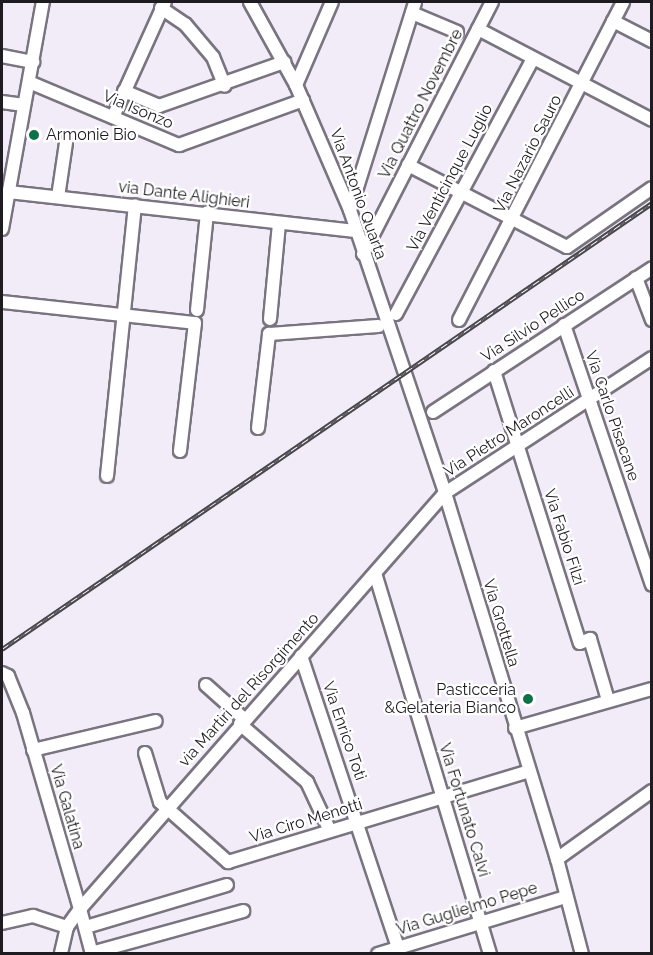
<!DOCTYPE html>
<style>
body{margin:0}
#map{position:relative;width:653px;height:955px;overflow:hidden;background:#f2ecf8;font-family:Raleway,sans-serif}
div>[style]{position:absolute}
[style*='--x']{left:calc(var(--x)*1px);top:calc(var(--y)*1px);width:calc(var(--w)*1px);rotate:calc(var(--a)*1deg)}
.roads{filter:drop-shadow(2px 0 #79747f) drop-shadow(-2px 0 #79747f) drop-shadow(0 2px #79747f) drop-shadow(0 -2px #79747f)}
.minor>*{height:12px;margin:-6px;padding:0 6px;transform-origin:6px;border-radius:6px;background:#fff}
.rail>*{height:4.5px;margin-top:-2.25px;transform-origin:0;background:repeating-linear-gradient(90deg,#fff 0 7px,#49474c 0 14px);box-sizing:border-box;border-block:2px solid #49474c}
.dots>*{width:16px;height:16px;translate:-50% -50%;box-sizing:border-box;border:3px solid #fff;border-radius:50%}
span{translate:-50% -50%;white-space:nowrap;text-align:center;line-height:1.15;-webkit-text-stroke:4.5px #fff;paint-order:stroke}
.street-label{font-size:16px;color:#1e1c20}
.poi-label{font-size:16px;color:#1e1c20}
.left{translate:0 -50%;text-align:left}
.right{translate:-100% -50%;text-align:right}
.frame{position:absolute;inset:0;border:3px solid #1e1c20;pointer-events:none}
</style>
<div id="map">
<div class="roads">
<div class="minor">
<i style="--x:250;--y:2;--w:95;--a:61"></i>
<i style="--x:296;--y:85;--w:136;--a:66.6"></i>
<i style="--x:350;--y:210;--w:299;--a:71.4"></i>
<i style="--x:445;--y:493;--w:383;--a:73"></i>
<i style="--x:557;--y:859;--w:98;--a:75.3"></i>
<i style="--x:161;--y:8;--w:29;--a:34"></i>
<i style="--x:185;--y:24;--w:43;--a:49.7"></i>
<i style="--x:213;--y:57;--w:31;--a:68"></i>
<i style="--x:412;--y:13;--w:49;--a:22.9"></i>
<i style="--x:613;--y:21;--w:44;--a:27.1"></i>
<i style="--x:478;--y:29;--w:196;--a:27.6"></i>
<i style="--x:2;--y:56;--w:32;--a:11"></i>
<i style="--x:29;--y:82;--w:163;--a:22.8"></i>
<i style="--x:179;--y:145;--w:132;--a:-19.9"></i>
<i style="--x:296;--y:85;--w:90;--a:-66.6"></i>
<i style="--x:124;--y:91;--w:38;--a:23"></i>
<i style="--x:159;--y:106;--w:133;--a:-19.4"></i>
<i style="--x:2;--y:102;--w:22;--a:8"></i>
<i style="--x:113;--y:117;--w:126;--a:-65.7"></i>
<i style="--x:408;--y:165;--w:179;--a:27.3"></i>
<i style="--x:567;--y:247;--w:103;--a:-34.8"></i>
<i style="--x:8;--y:192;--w:350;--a:6.4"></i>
<i style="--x:58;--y:197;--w:55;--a:-81.6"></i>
<i style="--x:350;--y:210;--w:218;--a:-72.6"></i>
<i style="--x:2;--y:229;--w:231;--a:-79.8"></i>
<i style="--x:363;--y:254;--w:283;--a:-62.9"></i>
<i style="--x:636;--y:278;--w:45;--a:69.1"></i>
<i style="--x:2;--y:302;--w:194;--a:6.2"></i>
<i style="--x:195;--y:323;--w:129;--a:96.7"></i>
<i style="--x:197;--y:310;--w:98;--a:-84.1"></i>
<i style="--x:396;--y:314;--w:289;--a:-61.8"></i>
<i style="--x:270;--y:319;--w:95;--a:-84.6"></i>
<i style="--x:459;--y:320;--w:358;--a:-62.7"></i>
<i style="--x:564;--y:325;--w:274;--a:71.3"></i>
<i style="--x:494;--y:371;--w:285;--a:72.5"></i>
<i style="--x:580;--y:643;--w:11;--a:-22"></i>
<i style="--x:590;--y:639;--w:64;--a:73.6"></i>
<i style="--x:433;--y:412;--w:262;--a:-33.3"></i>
<i style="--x:258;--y:428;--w:95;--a:-83.3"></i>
<i style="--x:269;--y:334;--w:110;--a:-4.2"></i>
<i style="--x:107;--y:476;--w:272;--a:-84.1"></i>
<i style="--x:375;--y:573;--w:398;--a:73.2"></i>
<i style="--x:301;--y:656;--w:314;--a:71.6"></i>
<i style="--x:2;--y:673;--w:7;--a:27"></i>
<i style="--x:8;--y:676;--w:40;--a:68"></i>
<i style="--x:23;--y:713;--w:204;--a:73.8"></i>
<i style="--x:80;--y:909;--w:22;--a:126"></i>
<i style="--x:67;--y:927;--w:28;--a:103"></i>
<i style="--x:206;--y:685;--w:51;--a:41.8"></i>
<i style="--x:240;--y:724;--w:89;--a:40.9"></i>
<i style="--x:307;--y:782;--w:54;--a:64.9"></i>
<i style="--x:515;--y:728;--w:142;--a:-15.9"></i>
<i style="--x:33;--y:750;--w:126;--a:-13.3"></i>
<i style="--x:145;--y:753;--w:51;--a:73"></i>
<i style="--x:160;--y:802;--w:91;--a:41.4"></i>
<i style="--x:228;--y:862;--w:315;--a:-16.8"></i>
<i style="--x:557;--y:859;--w:117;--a:-35.6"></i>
<i style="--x:2;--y:923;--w:32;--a:-13"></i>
<i style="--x:33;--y:916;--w:36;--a:18"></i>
<i style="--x:86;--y:927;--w:147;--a:-16.6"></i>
<i style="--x:91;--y:953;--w:158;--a:-15.4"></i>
<i style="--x:92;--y:954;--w:47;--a:-104.9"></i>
<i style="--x:80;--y:909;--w:553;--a:-48.74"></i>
<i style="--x:445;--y:493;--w:247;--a:-33.1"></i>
<i style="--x:378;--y:954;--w:196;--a:-16.9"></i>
</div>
</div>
<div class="rail">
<i style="--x:2;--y:649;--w:788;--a:-34.46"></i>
</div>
<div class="dots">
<i style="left:34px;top:135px;background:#0d7249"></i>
<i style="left:528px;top:699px;background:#0d7249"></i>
</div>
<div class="street-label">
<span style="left:421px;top:104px;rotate:-63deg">Via Quattro Novembre</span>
<span style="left:138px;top:110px;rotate:23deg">Via Isonzo</span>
<span style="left:528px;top:154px;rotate:-63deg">Via Nazario Sauro</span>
<span style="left:450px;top:178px;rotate:-62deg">Via Venticinque Luglio</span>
<span style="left:358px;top:194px;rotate:70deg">Via Antonio Quarta</span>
<span style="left:184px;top:195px;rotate:7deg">via Dante Alighieri</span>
<span style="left:533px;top:326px;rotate:-33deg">Via Silvio Pellico</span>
<span style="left:612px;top:416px;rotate:71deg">Via Carlo Pisacane</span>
<span style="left:509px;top:432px;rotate:-33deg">Via Pietro Maroncelli</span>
<span style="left:564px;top:537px;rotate:72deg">Via Fabio Filzi</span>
<span style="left:501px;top:623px;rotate:73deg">Via Grottella</span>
<span style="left:249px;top:690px;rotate:-48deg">via Martiri del Risorgimento</span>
<span style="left:344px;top:731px;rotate:71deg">Via Enrico Toti</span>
<span style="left:67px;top:807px;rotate:74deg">Via Galatina</span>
<span style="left:464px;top:810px;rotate:73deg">Via Fortunato Calvi</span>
<span style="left:306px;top:821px;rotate:-17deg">Via Ciro Menotti</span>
<span style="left:467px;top:909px;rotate:-17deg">Via Guglielmo Pepe</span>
</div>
<div class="poi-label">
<span class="left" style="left:46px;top:135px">Armonie Bio</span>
<span class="right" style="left:516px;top:699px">Pasticceria<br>&amp;Gelateria Bianco</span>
</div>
<div class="frame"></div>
</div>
